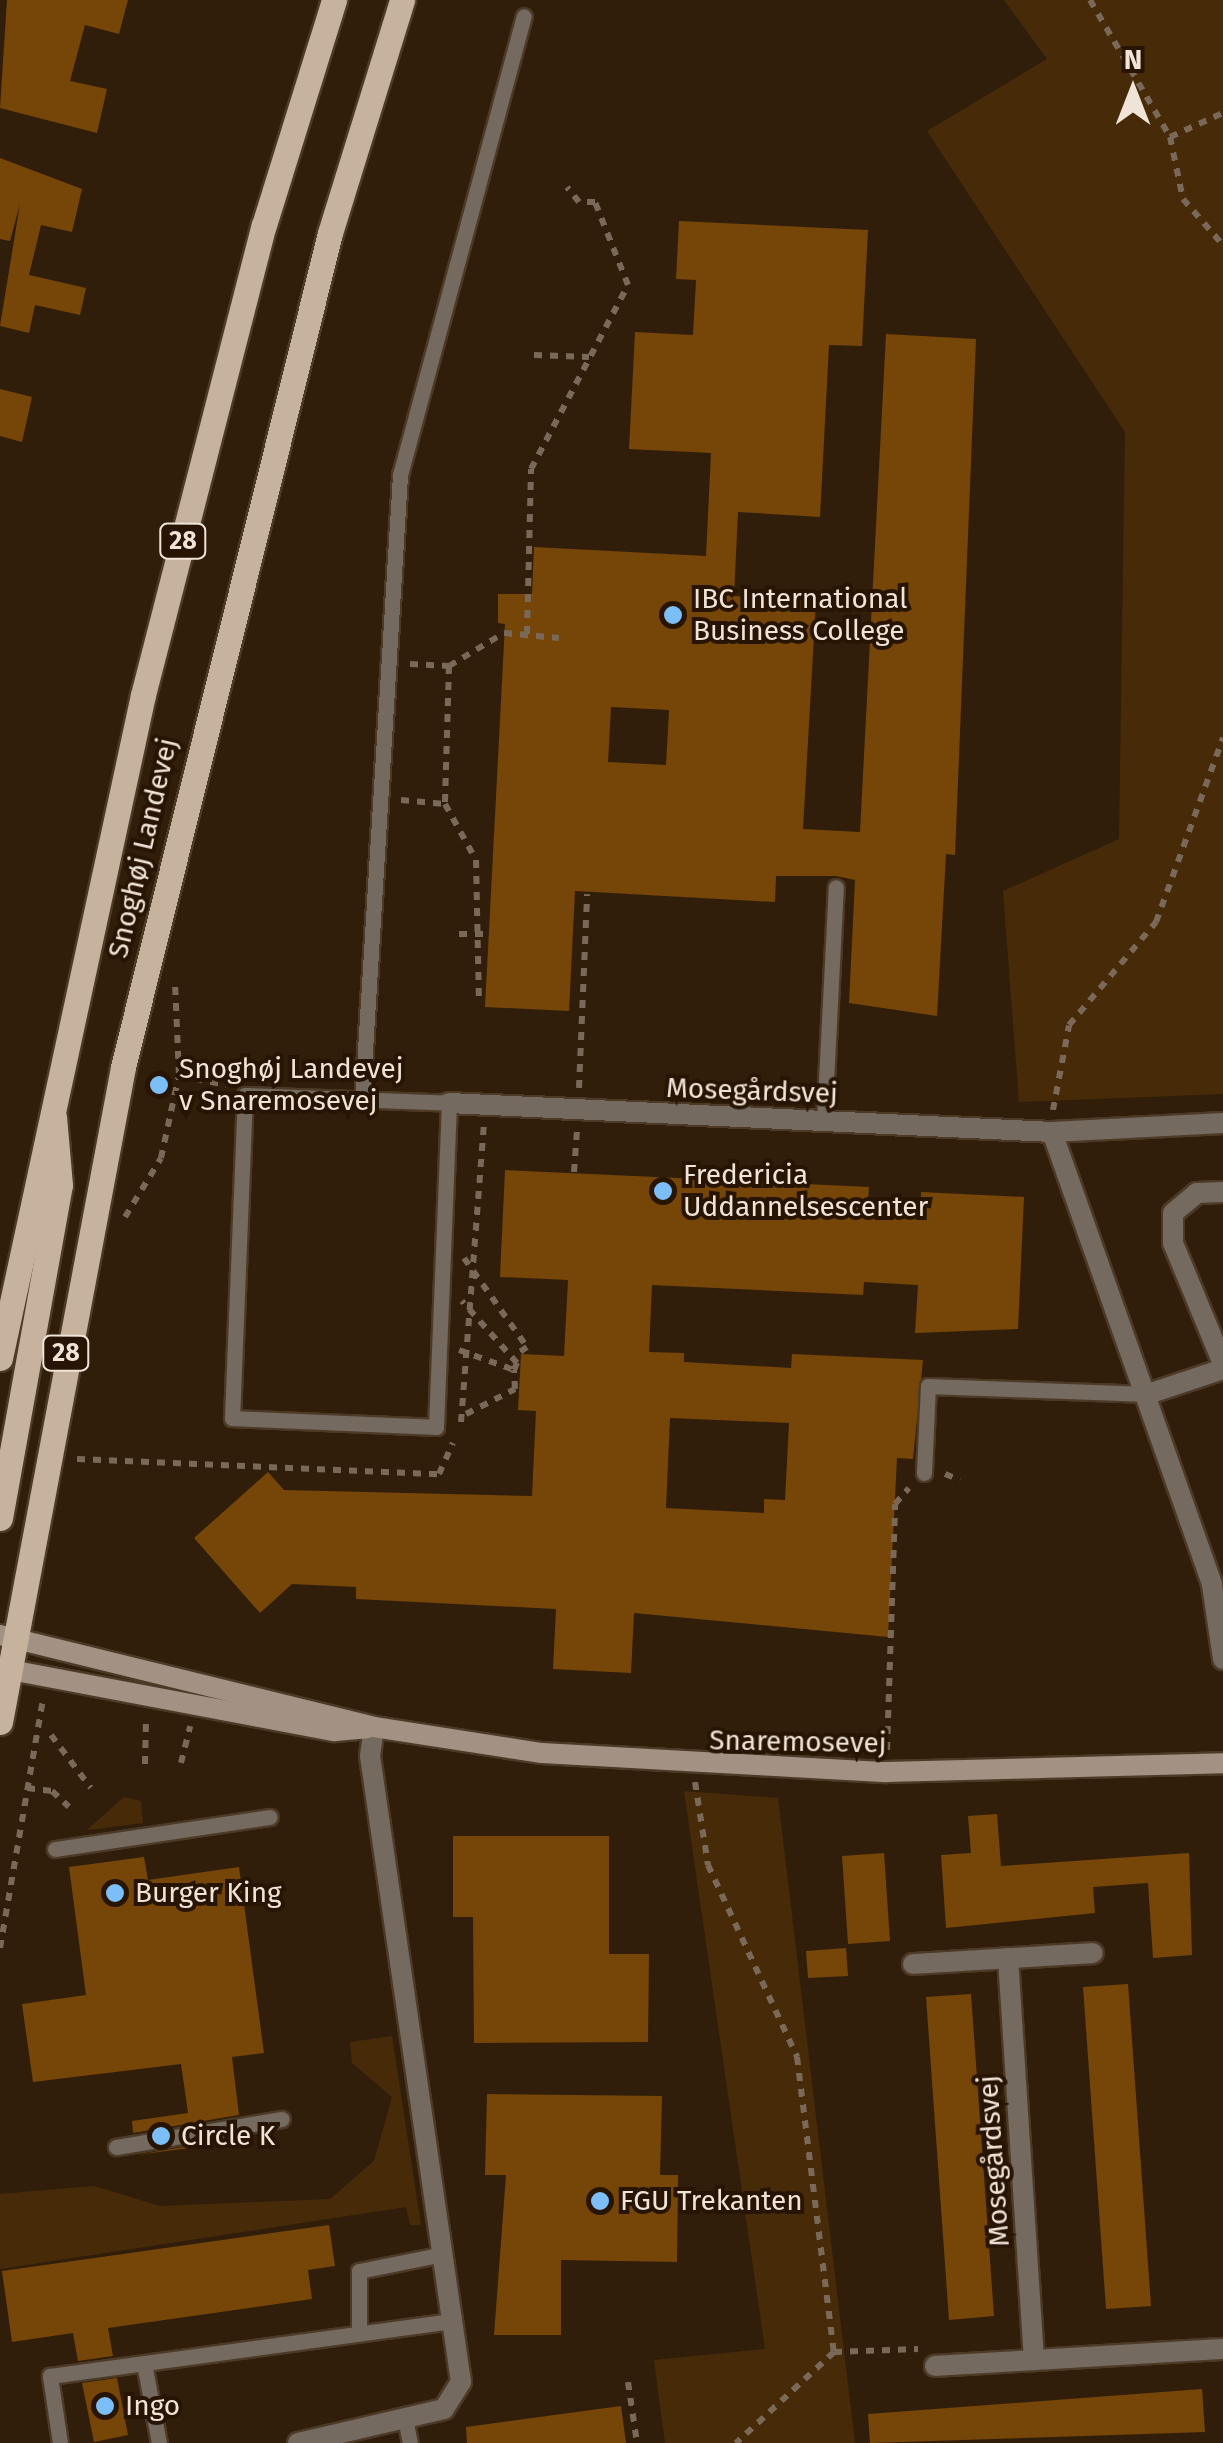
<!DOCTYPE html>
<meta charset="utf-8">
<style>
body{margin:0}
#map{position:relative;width:1223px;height:2443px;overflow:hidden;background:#311e0a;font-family:"Fira Sans",sans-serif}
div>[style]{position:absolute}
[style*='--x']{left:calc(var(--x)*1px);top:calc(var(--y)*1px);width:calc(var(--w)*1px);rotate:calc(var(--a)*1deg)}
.green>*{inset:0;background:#472b09}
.building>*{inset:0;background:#754608}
.path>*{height:6px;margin-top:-3px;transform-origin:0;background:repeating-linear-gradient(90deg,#7a6959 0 8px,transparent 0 16px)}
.roads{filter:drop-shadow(2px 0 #4c3a27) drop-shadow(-2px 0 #4c3a27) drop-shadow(0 2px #4c3a27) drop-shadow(0 -2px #4c3a27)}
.lane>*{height:15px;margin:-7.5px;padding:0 7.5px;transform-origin:7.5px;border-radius:7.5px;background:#746a60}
.street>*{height:20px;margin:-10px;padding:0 10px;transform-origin:10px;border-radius:10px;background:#746a60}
.secondary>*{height:20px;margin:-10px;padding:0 10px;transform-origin:10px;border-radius:10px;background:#a39283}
.primary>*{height:25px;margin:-12.5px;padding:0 12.5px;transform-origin:12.5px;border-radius:12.5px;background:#c7b29e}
.dots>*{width:28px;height:28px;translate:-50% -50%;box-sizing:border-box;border:5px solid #271402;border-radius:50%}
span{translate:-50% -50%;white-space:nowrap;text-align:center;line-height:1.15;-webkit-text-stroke:8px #271402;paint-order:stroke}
.shield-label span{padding:2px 8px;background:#271402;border:2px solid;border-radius:8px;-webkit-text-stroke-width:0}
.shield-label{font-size:25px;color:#f0e3d7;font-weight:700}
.poi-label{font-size:28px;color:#f0e3d7}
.left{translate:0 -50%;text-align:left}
.street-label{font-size:28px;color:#f0e3d7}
.north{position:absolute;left:1083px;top:40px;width:100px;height:100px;-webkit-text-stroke:8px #271402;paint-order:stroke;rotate:0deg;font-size:28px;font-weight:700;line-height:40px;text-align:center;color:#f0e3d7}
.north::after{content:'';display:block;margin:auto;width:35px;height:45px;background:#f0e3d7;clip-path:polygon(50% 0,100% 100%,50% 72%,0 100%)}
</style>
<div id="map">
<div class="green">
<i style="clip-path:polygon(1004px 0,1223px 0,1223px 1094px,1019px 1102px,1003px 891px,1119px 839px,1125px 432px,927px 131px,1047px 59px)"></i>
<i style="clip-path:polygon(684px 1791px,778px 1798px,855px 2443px,665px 2443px,654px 2360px,765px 2349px)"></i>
<i style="clip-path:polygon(124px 1797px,141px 1801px,143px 1823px,87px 1830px)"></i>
<i style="clip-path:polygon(392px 2036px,421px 2225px,410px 2225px,406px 2207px,0 2269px,0 2194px,94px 2186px,160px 2206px,330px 2199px,374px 2161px,392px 2097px,352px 2063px,350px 2042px)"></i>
</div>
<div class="building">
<i style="clip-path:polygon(7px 0,128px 0,119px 34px,85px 25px,70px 81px,107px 89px,97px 133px,0 108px)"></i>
<i style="clip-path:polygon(0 158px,82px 189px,72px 232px,41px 225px,29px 275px,86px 288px,80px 315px,35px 305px,29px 333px,0 326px,20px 204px,10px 241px,0 239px)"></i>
<i style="clip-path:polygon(evenodd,679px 221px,868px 230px,862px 346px,829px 345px,820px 517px,738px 512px,734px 596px,816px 601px,803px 829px,860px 832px,886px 334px,976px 339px,955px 855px,946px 854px,937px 1016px,849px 1003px,855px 880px,836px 876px,776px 876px,775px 902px,575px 891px,569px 1011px,485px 1007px,505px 624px,498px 623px,498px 594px,532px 594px,534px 547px,706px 556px,711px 453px,629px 449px,635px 332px,693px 335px,696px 280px,676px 279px,679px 221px,611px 707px,669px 710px,666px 765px,608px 762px,611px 707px)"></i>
<i style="clip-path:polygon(0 389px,32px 397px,22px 442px,0 436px)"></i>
<i style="clip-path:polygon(evenodd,505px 1170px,869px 1187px,868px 1200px,921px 1202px,921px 1192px,1024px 1197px,1018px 1329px,915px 1333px,918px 1285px,864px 1282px,863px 1295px,652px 1285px,649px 1352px,684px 1353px,684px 1362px,791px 1368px,792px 1354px,923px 1360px,913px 1459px,897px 1458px,888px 1637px,634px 1613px,631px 1673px,553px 1669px,556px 1609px,356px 1599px,356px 1587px,292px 1584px,260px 1613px,194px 1538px,268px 1472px,284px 1490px,532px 1496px,536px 1411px,518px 1410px,521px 1354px,564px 1356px,568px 1280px,500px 1277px,505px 1170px,670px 1418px,789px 1423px,785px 1500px,764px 1499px,764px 1513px,666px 1508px,670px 1418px)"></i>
<i style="clip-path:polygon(997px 1814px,1001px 1866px,1189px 1853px,1192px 1955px,1153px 1958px,1148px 1883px,1093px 1887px,1095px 1913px,946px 1928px,941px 1855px,971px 1853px,968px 1816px)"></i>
<i style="clip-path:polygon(453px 1836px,609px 1836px,609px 1954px,649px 1954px,648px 2042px,474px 2043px,473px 1917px,453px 1917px)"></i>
<i style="clip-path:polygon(884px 1853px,890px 1941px,848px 1944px,842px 1856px)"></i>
<i style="clip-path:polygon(144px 1857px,148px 1880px,239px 1867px,264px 2053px,232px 2057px,239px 2115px,133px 2133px,132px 2121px,188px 2113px,181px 2064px,33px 2082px,22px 2004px,86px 1995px,69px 1867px)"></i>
<i style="clip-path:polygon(846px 1948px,848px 1976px,808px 1978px,806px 1951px)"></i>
<i style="clip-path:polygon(1128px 1984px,1151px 2306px,1106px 2309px,1083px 1987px)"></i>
<i style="clip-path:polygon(971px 1994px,994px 2316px,949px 2320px,926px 1997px)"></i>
<i style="clip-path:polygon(487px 2094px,662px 2096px,660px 2175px,678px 2175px,677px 2262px,561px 2260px,561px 2335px,494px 2335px,506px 2175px,485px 2175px)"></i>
<i style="clip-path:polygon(242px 2137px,243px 2141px,136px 2155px)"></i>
<i style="clip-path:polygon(329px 2225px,335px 2266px,308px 2270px,312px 2299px,108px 2328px,113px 2356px,78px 2361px,73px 2333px,12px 2342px,2px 2271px)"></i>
<i style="clip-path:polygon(117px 2378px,128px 2435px,94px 2442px,82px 2383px)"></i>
<i style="clip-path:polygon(1202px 2389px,1205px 2432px,870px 2443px,868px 2414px)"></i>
<i style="clip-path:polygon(621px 2406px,626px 2443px,467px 2443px,466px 2427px)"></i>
</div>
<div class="path">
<i style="--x:1090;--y:0;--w:159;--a:59.7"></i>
<i style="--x:1170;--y:137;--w:63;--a:78.2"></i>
<i style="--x:1183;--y:199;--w:61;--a:49"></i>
<i style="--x:1170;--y:137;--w:58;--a:-24.4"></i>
<i style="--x:534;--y:355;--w:55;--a:2.1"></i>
<i style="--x:527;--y:634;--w:165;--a:-88.6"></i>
<i style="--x:531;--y:469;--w:208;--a:-62.2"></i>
<i style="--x:628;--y:285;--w:89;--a:-111.7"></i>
<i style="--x:595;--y:202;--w:16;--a:180"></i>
<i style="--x:579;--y:202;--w:19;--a:-129"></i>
<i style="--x:410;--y:664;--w:39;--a:3"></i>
<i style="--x:449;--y:666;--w:64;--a:-31"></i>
<i style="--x:504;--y:633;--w:55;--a:5.2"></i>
<i style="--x:449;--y:666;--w:138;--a:91.7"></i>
<i style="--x:445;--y:804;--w:64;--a:61"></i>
<i style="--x:476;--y:860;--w:141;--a:88.8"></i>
<i style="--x:401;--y:800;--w:44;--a:5.2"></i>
<i style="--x:459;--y:934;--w:25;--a:0"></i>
<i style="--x:179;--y:1075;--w:48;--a:12"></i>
<i style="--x:579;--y:1088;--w:194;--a:-87.6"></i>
<i style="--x:1053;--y:1110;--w:86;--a:-79.3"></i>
<i style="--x:1069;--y:1025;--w:135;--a:-49.8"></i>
<i style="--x:1156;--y:922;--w:196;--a:-70"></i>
<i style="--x:574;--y:1172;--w:42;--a:-85.9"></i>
<i style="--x:125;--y:1217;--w:69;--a:-58.6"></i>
<i style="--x:161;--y:1158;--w:85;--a:-77.8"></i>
<i style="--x:179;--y:1075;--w:93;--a:-92.5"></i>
<i style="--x:464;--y:1258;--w:109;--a:54.7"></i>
<i style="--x:527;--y:1347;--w:11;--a:146"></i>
<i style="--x:459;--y:1350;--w:59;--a:20"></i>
<i style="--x:514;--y:1370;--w:8;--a:-67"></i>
<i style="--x:517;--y:1363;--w:83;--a:-131.6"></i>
<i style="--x:466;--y:1414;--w:55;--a:-27"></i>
<i style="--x:515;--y:1389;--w:19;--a:-93"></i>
<i style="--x:461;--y:1422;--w:297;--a:-85.6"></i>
<i style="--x:77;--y:1459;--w:362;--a:2.4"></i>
<i style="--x:439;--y:1474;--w:34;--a:-66"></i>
<i style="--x:945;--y:1474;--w:16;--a:22"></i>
<i style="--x:51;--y:1735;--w:66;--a:53"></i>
<i style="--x:887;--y:1750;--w:246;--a:-88.1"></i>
<i style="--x:895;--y:1504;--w:21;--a:-49"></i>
<i style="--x:181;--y:1763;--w:38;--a:-76"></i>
<i style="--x:145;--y:1764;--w:43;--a:-88.7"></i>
<i style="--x:695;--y:1782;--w:84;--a:81.1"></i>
<i style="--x:708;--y:1865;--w:212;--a:65.1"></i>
<i style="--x:797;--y:2057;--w:297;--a:82.9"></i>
<i style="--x:834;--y:2352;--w:134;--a:137.1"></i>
<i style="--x:27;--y:1788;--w:25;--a:7"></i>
<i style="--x:52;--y:1791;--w:23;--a:43"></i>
<i style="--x:0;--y:1948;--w:253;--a:-80.2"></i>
<i style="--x:834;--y:2352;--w:84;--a:-2"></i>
<i style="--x:628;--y:2382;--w:62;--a:81.6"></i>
</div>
<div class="roads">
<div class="lane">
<i style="--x:245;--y:1095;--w:204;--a:2.2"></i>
<i style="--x:449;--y:1103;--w:324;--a:92.3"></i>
<i style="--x:436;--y:1427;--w:204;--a:-177.5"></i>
<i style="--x:232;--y:1418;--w:323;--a:-87.7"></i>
<i style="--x:362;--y:1100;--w:626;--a:-86.52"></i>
<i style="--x:400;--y:475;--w:475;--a:-74.9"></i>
<i style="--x:824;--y:1121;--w:234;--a:-87.1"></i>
<i style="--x:924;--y:1473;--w:87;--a:-87.4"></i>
<i style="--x:928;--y:1386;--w:220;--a:2.1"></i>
<i style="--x:55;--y:1849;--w:217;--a:-8.5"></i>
<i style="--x:116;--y:2147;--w:168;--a:-9.6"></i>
<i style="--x:359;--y:2333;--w:62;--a:-90"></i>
<i style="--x:359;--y:2271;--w:86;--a:-11.4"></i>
<i style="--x:144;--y:2363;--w:81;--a:79.4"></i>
<i style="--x:406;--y:2423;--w:20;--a:79"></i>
<i style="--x:60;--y:2443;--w:68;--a:-98.5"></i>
<i style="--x:50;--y:2376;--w:407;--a:-7.8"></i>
</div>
<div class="street">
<i style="--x:449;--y:1103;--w:604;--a:2.75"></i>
<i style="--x:1052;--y:1132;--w:480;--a:70.5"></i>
<i style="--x:1212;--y:1585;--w:75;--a:81.5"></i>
<i style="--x:1052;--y:1132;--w:171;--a:-3"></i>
<i style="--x:1223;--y:1192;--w:26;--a:178"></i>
<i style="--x:1197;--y:1193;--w:31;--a:140"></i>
<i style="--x:1173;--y:1213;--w:30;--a:90"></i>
<i style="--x:1173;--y:1243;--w:131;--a:67.5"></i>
<i style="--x:1148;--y:1394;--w:79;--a:-18.4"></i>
<i style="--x:1008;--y:1958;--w:403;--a:86.3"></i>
<i style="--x:913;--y:1964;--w:180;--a:-3.5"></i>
<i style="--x:935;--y:2366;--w:289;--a:-3.4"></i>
<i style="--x:298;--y:2443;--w:150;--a:-13.1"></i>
<i style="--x:444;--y:2409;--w:32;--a:-58"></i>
<i style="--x:461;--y:2382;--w:633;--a:-98.27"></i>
<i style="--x:370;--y:1756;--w:29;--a:-82"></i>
</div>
<div class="secondary">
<i style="--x:0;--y:1635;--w:385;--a:13.8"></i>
<i style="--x:374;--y:1727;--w:170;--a:8.8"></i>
<i style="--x:542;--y:1753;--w:345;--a:3.2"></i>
<i style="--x:886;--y:1772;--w:337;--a:-1.5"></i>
<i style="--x:0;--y:1668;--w:341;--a:10.7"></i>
<i style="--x:335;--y:1731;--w:32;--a:-5"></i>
</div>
<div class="primary">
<i style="--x:0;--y:1358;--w:678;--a:-77.83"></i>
<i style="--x:143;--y:695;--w:485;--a:-75.6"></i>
<i style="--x:264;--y:225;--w:236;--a:-72.7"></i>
<i style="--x:0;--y:1518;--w:338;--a:-79.8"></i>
<i style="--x:60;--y:1185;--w:68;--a:-95"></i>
<i style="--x:0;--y:1722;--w:666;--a:-79.36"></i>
<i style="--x:123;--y:1067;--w:859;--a:-76.06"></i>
<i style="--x:330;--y:233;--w:244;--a:-72.8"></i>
</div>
</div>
<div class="dots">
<i style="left:673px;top:615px;background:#7bbef8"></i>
<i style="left:159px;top:1085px;background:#7bbef8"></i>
<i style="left:663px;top:1191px;background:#7bbef8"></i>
<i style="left:115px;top:1893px;background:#7bbef8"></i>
<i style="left:161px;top:2136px;background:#7bbef8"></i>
<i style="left:600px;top:2201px;background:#7bbef8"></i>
<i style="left:105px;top:2406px;background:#7bbef8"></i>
</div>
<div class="shield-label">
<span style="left:183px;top:541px">28</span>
<span style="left:66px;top:1353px">28</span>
</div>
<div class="poi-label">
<span class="left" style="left:693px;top:615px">IBC International<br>Business College</span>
<span class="left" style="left:179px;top:1085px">Snoghøj Landevej<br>v Snaremosevej</span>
<span class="left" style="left:683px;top:1191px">Fredericia<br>Uddannelsescenter</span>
<span class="left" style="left:135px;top:1893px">Burger King</span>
<span class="left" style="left:181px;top:2136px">Circle K</span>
<span class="left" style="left:620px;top:2201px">FGU Trekanten</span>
<span class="left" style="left:125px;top:2406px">Ingo</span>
</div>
<div class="street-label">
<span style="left:143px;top:848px;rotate:-77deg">Snoghøj Landevej</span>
<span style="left:752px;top:1091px;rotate:2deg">Mosegårdsvej</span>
<span style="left:798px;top:1742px;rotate:1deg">Snaremosevej</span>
<span style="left:994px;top:2161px;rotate:-94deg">Mosegårdsvej</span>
</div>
<div class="north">N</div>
</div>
